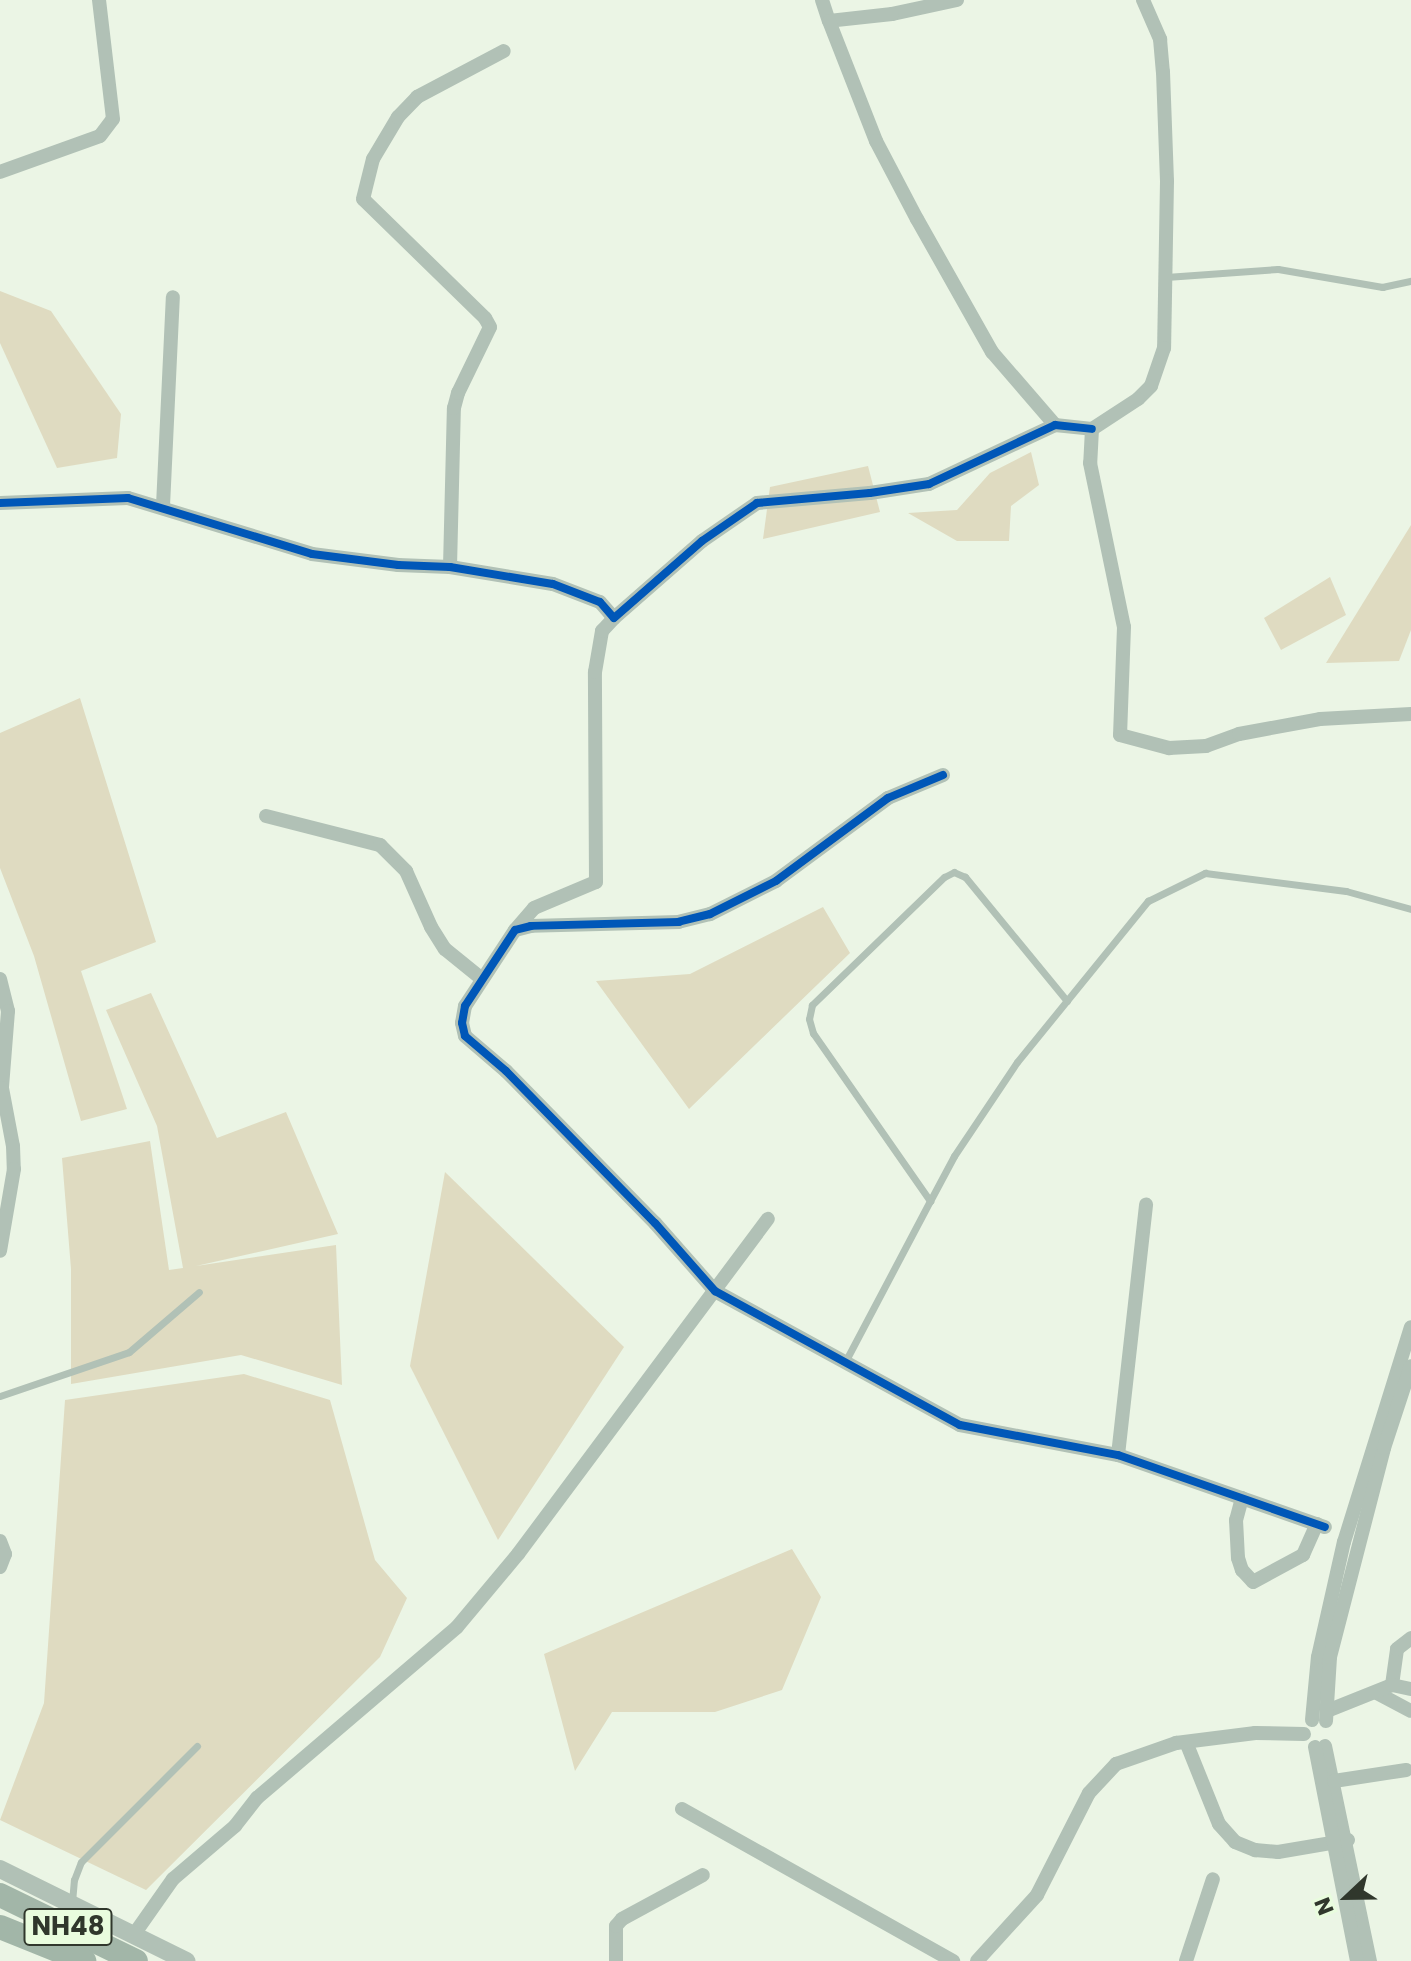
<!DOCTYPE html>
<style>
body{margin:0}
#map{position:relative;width:1411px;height:1961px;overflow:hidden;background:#ebf5e5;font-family:Poppins,sans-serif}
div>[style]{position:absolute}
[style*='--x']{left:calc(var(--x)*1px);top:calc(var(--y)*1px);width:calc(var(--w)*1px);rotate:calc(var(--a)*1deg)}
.green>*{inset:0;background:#dfdbc1}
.service>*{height:7px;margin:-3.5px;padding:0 3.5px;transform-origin:3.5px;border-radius:3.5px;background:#b1c1b6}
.minor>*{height:14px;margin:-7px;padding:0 7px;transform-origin:7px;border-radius:7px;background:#b1c1b6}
.tertiary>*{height:18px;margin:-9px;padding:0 9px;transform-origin:9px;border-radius:9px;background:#b1c1b6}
.trunk>*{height:24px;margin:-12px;padding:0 12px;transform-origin:12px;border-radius:12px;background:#a2b6a8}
.cycleway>*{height:8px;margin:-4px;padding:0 4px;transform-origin:4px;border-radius:4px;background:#0057b8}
span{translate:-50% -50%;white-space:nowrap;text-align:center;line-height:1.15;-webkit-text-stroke:7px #e9fcde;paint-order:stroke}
.shield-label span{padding:2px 6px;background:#e9fcde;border:2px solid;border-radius:6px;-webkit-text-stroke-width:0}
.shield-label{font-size:26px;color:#30372c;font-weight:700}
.north{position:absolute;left:1307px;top:1857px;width:80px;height:80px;-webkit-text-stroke:6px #e9fcde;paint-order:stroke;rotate:248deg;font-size:22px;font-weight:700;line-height:32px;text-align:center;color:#30372c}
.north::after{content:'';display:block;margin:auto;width:28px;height:36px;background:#30372c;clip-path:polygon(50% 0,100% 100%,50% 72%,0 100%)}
</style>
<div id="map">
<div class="green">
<i style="clip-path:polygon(0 291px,51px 311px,121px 414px,117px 458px,57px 468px,0 343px)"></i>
<i style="clip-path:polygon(1031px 452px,1039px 485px,1011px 506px,1009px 541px,957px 541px,908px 513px,957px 510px,990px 473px)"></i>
<i style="clip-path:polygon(868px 466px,880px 512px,763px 539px,770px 487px)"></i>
<i style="clip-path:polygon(1411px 525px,1411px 630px,1399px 661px,1326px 663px)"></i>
<i style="clip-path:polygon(1330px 577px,1346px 615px,1281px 650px,1264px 618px)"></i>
<i style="clip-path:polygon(80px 698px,156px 942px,81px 971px,127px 1109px,81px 1121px,34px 956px,0 868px,0 733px)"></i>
<i style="clip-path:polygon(823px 907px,850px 953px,689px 1109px,596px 981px,690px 974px)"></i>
<i style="clip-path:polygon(151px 993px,217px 1138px,286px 1112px,338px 1234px,196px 1266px,336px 1245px,342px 1385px,241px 1355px,71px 1384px,71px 1269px,62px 1158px,150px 1141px,169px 1270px,183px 1268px,157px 1126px,106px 1010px)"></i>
<i style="clip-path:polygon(445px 1172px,624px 1347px,498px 1540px,410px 1366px)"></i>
<i style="clip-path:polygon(244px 1374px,330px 1400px,375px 1560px,407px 1598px,380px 1657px,146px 1890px,0 1820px,44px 1703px,65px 1400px)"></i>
<i style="clip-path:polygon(792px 1549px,821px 1597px,782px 1690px,715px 1712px,612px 1712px,575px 1771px,544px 1654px)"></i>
</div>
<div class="service">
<i style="--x:1166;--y:277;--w:112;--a:-4.1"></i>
<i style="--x:1278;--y:269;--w:106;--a:9.8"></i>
<i style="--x:1382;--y:287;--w:30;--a:-12"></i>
<i style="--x:1067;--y:1001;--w:161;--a:-129.4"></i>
<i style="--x:965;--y:877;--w:12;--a:-156"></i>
<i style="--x:954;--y:872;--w:11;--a:153"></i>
<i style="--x:944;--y:877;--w:184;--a:135.9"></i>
<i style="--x:812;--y:1005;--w:14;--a:102"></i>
<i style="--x:809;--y:1019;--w:15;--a:74"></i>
<i style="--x:813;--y:1033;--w:205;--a:55.1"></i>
<i style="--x:930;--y:1201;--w:51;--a:-61.9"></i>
<i style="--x:954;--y:1156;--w:113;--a:-56.2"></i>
<i style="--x:1017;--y:1062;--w:208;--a:-50.9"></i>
<i style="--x:1148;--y:901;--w:64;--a:-26.2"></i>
<i style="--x:1205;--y:873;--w:142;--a:7.3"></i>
<i style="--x:1346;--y:891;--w:67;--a:15.5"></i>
<i style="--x:845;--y:1362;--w:182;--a:-62.2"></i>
<i style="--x:0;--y:1396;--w:136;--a:-18.8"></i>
<i style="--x:129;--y:1352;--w:92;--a:-40.6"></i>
<i style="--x:72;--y:1902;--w:22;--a:-85"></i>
<i style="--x:74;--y:1880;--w:19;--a:-69"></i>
<i style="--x:81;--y:1862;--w:164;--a:-45"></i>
</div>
<div class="minor">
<i style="--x:822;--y:0;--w:22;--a:72"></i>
<i style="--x:957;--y:0;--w:66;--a:167.8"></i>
<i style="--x:892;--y:14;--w:63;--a:173.7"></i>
<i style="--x:829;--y:21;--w:129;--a:68.6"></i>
<i style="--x:876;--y:141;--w:88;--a:62.3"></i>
<i style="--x:917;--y:219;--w:153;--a:60.6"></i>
<i style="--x:992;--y:352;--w:96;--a:49.2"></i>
<i style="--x:1143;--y:0;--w:43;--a:66.4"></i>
<i style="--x:1160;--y:39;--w:33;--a:85"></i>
<i style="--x:1163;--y:72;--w:109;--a:87.9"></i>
<i style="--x:1167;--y:181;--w:167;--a:91"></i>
<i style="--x:1164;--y:348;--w:40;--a:108.9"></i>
<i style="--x:1151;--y:386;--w:18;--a:135"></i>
<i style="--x:1138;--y:399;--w:55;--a:146.9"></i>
<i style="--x:1092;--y:429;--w:34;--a:93"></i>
<i style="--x:1090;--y:463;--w:167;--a:78.3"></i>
<i style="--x:1124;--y:627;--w:108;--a:92.1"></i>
<i style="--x:1120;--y:735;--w:51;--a:14.9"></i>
<i style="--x:1169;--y:748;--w:37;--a:-3"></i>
<i style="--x:1206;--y:746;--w:35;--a:-20"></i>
<i style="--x:1239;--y:734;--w:82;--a:-10.5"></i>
<i style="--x:1320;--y:719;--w:91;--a:-3.1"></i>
<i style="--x:0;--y:172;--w:106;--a:-19.8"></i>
<i style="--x:100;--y:136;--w:21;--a:-53"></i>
<i style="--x:113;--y:119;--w:120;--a:-96.7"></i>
<i style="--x:0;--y:503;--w:128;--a:-2.2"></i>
<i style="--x:128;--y:498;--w:192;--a:16.9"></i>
<i style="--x:312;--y:554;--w:87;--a:7.3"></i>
<i style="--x:398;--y:565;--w:52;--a:2.2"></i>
<i style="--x:450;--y:567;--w:104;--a:9.4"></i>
<i style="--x:553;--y:584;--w:50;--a:21"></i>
<i style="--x:600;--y:602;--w:21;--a:49"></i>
<i style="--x:614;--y:618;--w:117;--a:-41.2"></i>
<i style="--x:702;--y:541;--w:67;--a:-34.6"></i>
<i style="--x:757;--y:503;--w:113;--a:-5.1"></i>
<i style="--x:870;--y:493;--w:60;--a:-8.7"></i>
<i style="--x:929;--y:484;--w:139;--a:-25.1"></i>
<i style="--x:1055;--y:425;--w:37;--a:6"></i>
<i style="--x:163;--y:506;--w:209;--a:-87.3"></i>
<i style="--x:450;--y:567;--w:159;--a:-88.6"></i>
<i style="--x:454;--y:408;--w:16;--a:-75"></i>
<i style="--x:458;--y:393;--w:73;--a:-64.1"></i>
<i style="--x:490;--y:327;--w:10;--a:-119"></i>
<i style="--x:485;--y:318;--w:170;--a:-135.7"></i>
<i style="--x:363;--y:199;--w:41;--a:-76"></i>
<i style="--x:373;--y:159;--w:49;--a:-59.2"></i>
<i style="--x:398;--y:117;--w:28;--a:-46"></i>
<i style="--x:417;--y:97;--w:98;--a:-27.9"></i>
<i style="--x:943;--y:775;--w:60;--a:157.3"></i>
<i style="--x:888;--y:798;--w:139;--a:143.5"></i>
<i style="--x:776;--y:881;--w:74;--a:153.4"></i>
<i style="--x:710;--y:914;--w:32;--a:166"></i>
<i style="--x:679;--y:922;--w:148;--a:178.5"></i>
<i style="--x:531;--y:926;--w:16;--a:166"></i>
<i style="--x:515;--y:930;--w:91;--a:123.3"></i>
<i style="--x:465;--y:1006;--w:17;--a:100"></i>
<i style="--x:462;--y:1023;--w:13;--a:77"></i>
<i style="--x:465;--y:1036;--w:54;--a:40.5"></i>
<i style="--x:506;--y:1071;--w:213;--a:45.6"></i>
<i style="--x:655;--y:1223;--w:91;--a:48.6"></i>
<i style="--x:715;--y:1291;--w:279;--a:28.7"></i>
<i style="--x:960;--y:1425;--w:161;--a:10.8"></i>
<i style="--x:1118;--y:1455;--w:219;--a:19.2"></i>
<i style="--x:266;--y:816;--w:118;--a:14.3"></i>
<i style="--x:380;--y:845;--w:37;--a:45"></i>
<i style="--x:406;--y:871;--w:61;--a:65.9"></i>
<i style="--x:431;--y:927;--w:26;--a:58"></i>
<i style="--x:445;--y:949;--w:48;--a:39"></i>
<i style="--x:515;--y:930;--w:29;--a:-49"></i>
<i style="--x:534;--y:908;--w:67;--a:-22.8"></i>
<i style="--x:596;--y:882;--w:210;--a:-90.3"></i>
<i style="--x:595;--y:672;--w:42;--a:-80.3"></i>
<i style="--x:602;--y:631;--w:18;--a:-47"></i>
<i style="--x:0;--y:979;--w:33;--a:76"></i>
<i style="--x:8;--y:1011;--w:77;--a:94.5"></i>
<i style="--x:2;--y:1088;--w:59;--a:79.3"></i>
<i style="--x:13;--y:1146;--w:23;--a:88"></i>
<i style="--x:14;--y:1169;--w:83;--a:99.7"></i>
<i style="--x:1118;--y:1455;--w:252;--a:-83.6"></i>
<i style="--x:1242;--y:1498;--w:23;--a:105"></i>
<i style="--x:1236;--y:1520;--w:38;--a:87"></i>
<i style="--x:1238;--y:1558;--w:13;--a:72"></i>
<i style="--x:1242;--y:1570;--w:16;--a:47"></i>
<i style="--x:1253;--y:1582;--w:57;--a:-28.4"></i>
<i style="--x:1303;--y:1555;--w:34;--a:-66"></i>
<i style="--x:0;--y:1541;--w:14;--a:69"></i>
<i style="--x:5;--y:1554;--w:14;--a:111"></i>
<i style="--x:1392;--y:1685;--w:36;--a:-82"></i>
<i style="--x:1397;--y:1649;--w:18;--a:-38"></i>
<i style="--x:1377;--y:1693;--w:38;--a:28"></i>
<i style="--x:1327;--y:1711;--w:70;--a:-21.8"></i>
<i style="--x:1392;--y:1685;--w:19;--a:12"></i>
<i style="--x:1312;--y:1720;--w:63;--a:-84.6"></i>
<i style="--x:1318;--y:1657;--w:118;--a:-77.3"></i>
<i style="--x:1344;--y:1542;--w:225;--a:-72.7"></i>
<i style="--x:1326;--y:1721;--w:64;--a:-86.4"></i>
<i style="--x:1330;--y:1657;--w:216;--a:-75.5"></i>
<i style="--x:1384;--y:1448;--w:86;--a:-71.8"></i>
<i style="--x:1186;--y:1742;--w:88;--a:68.1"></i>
<i style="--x:1219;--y:1824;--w:24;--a:48"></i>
<i style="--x:1235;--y:1842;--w:22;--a:22"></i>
<i style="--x:1255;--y:1850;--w:23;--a:5"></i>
<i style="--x:1278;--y:1852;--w:71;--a:-9.7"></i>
<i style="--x:1325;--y:1746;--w:220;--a:78.2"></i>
<i style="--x:1315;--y:1747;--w:218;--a:78.9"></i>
<i style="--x:1334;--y:1781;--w:73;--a:-8.7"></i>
<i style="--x:682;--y:1809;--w:311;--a:29.3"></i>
<i style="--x:135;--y:1933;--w:66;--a:-54.9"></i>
<i style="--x:173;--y:1879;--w:82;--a:-40.5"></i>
<i style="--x:235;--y:1826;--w:36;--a:-52"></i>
<i style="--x:257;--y:1798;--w:263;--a:-40.5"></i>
<i style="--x:457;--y:1627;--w:95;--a:-50.1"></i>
<i style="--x:518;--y:1554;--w:418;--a:-53.3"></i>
<i style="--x:616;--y:1961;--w:35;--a:-90"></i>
<i style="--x:616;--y:1926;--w:9;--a:-49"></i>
<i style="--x:622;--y:1919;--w:92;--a:-28.5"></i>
<i style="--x:977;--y:1961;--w:89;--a:-47.7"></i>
<i style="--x:1037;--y:1895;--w:114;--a:-63"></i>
<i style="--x:1089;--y:1793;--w:40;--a:-47"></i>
<i style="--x:1116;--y:1764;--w:64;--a:-19.3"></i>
<i style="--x:1176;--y:1743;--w:80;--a:-7.2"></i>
<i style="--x:1255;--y:1733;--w:49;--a:1.2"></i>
<i style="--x:1186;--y:1961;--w:86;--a:-71.8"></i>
</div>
<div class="tertiary">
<i style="--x:0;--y:1869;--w:208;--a:26.3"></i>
</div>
<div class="trunk">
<i style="--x:0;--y:1895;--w:151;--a:25.9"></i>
<i style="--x:0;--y:1927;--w:91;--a:22"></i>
</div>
<div class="cycleway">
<i style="--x:0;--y:503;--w:128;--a:-2.2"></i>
<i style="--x:128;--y:498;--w:192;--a:16.9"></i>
<i style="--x:312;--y:554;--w:87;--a:7.3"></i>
<i style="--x:398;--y:565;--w:52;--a:2.2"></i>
<i style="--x:450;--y:567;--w:104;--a:9.4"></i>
<i style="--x:553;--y:584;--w:50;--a:21"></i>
<i style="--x:600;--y:602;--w:21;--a:49"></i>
<i style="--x:614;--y:618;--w:117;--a:-41.2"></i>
<i style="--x:702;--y:541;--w:67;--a:-34.6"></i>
<i style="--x:757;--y:503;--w:113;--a:-5.1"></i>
<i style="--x:870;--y:493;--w:60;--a:-8.7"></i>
<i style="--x:929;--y:484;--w:139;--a:-25.1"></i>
<i style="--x:1055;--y:425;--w:37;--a:6"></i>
<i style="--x:943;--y:775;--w:60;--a:157.3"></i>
<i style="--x:888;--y:798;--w:139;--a:143.5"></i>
<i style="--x:776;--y:881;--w:74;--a:153.4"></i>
<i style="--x:710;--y:914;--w:32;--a:166"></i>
<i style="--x:679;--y:922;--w:148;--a:178.5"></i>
<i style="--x:531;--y:926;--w:16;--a:166"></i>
<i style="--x:515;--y:930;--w:91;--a:123.3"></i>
<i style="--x:465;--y:1006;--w:17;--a:100"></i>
<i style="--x:462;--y:1023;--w:13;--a:77"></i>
<i style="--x:465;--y:1036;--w:54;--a:40.5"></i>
<i style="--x:506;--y:1071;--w:213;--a:45.6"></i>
<i style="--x:655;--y:1223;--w:91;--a:48.6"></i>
<i style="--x:715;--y:1291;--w:279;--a:28.7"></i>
<i style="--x:960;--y:1425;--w:161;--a:10.8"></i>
<i style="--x:1118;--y:1455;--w:219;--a:19.2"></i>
</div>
<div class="shield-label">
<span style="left:68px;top:1927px">NH48</span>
</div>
<div class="north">N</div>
</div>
